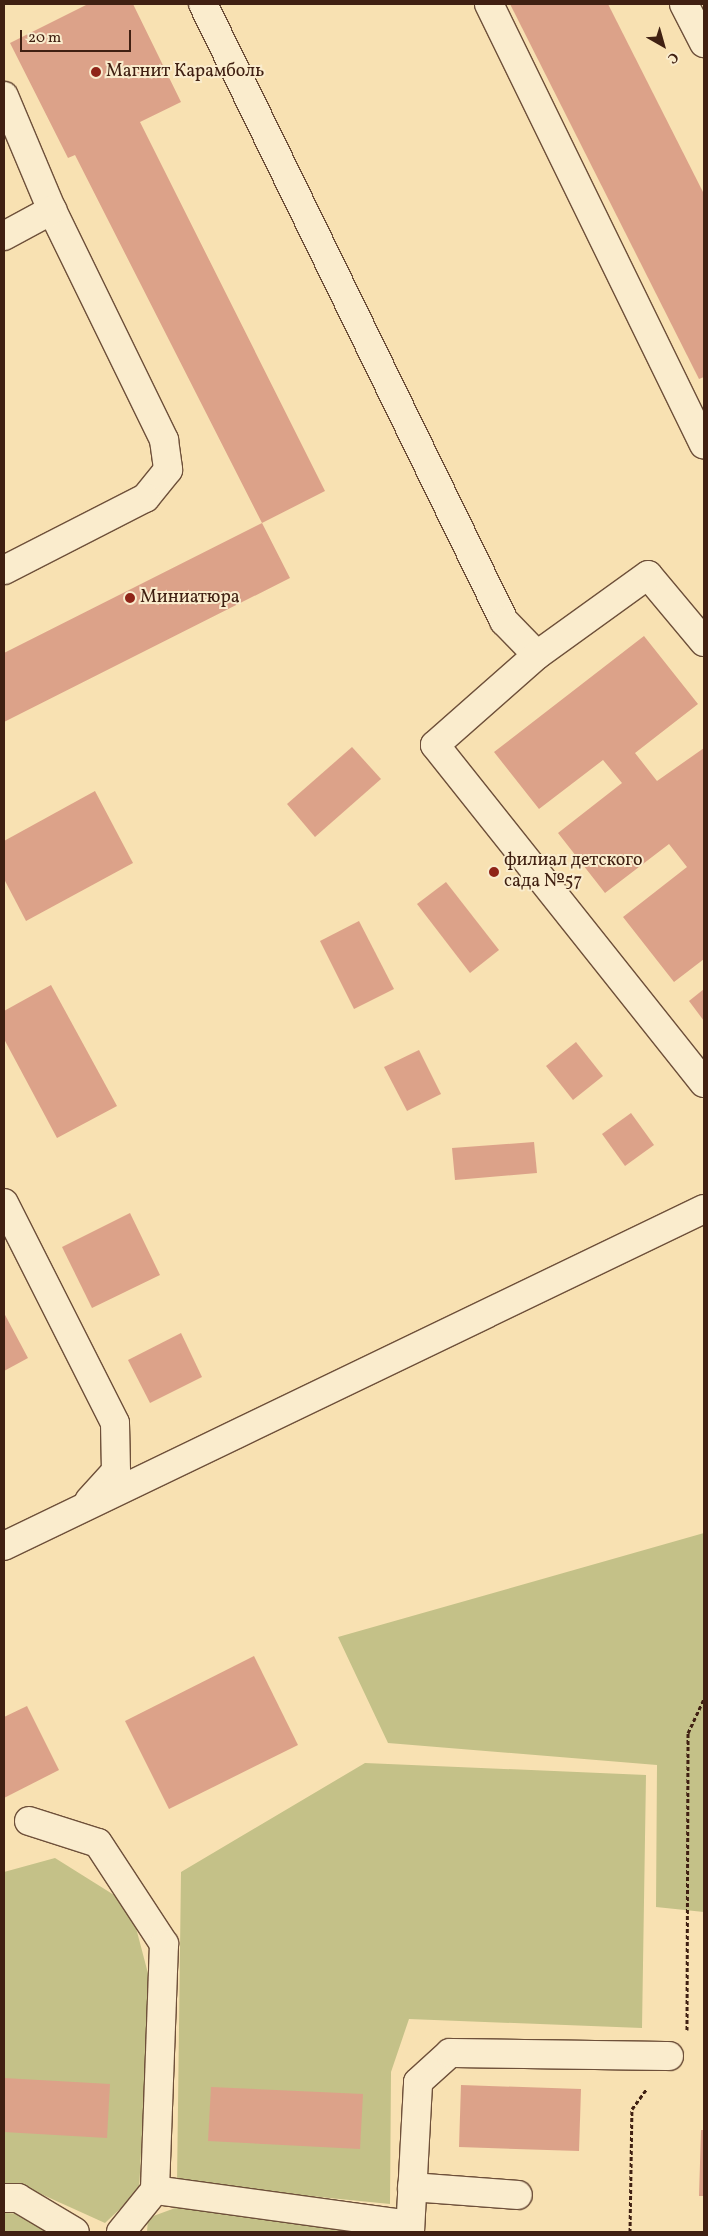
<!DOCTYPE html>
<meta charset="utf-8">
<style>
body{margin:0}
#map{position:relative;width:708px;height:2236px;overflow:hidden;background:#f8e1b2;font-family:Vollkorn,serif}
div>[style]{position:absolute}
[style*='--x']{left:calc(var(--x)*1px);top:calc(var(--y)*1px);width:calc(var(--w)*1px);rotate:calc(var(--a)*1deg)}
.green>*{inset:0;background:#c4c188}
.building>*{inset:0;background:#dca289}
.path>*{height:3px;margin-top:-1.5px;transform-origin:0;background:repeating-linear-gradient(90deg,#402012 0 4px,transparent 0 6.5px)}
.roads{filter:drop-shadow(1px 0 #6e503a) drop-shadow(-1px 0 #6e503a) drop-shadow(0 1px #6e503a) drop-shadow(0 -1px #6e503a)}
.minor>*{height:28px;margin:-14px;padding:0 14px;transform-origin:14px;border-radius:14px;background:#faeccd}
.dots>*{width:14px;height:14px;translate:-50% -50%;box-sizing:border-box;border:2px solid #faeccd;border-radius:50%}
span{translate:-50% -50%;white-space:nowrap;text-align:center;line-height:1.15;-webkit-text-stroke:4px #faeccd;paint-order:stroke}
.poi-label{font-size:18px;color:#402012}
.left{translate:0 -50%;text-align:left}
.frame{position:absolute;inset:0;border:5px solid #402012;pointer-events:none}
.north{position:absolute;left:638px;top:20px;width:50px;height:50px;-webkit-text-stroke:4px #faeccd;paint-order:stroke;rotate:142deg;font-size:14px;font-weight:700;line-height:20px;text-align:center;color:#402012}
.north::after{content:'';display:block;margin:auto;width:18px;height:22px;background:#402012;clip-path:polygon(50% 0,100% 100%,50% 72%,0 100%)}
.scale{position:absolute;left:20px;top:30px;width:111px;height:22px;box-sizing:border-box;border:2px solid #402012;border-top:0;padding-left:6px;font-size:15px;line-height:18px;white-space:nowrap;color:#402012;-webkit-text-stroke:4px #faeccd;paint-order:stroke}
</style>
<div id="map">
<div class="green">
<i style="clip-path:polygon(704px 1533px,704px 1912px,656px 1907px,657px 1765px,388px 1743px,338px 1637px)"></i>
<i style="clip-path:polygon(365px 1763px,646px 1775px,642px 2028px,409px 2019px,391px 2072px,390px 2204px,177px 2183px,181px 1872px)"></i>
<i style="clip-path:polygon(55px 1858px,130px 1905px,150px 1981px,139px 2191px,105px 2223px,21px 2185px,4px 2185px,4px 1872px)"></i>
<i style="clip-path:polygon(186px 2204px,384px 2232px,147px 2232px,148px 2218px)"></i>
<i style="clip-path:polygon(4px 2213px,31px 2214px,47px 2232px,4px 2232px)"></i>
</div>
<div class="building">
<i style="clip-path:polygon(88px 4px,133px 4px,181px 102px,140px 122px,325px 491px,262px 523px,290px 578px,4px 722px,4px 653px,262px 523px,75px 155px,68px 158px,10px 43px)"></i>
<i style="clip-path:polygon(510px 4px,608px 4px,704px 194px,704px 377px,699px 379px)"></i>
<i style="clip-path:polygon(644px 636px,698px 704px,635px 753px,657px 781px,704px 748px,704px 959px,674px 982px,623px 917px,687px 867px,669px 844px,605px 893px,558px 833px,622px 783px,603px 760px,539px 809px,494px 752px)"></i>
<i style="clip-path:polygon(352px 747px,381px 779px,315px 837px,287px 804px)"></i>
<i style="clip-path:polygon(95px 791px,133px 863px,26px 921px,4px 879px,4px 841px)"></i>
<i style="clip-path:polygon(446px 882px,499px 950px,470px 973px,417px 904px)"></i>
<i style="clip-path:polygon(359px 921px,394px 989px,354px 1009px,320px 941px)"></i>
<i style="clip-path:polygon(51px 985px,117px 1106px,57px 1138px,4px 1039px,4px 1011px)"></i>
<i style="clip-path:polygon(704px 989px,704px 1021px,689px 1001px)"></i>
<i style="clip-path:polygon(576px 1042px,603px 1076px,573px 1100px,546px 1066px)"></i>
<i style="clip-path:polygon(419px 1050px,441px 1094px,407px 1111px,384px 1067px)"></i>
<i style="clip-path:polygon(631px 1113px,654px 1145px,625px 1166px,602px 1134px)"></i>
<i style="clip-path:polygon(534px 1142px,537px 1173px,455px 1180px,452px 1148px)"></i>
<i style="clip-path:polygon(130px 1213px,160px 1275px,92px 1308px,62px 1247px)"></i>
<i style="clip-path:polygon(4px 1313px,28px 1358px,4px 1371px)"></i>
<i style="clip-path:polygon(181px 1333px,202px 1377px,150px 1403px,128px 1360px)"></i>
<i style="clip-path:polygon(254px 1656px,298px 1745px,169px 1809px,125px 1721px)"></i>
<i style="clip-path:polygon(27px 1706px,59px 1770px,4px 1798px,4px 1717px)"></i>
<i style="clip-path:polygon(4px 2078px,110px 2084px,107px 2138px,4px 2132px)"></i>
<i style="clip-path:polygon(461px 2085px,581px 2089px,579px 2151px,459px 2147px)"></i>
<i style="clip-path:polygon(211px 2087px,363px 2094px,360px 2149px,208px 2141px)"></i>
<i style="clip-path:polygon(701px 2130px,704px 2130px,704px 2196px,699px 2196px)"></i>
</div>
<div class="path">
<i style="--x:687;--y:2030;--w:297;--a:-89.8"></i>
<i style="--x:688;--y:1733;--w:38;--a:-65"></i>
<i style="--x:630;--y:2232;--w:123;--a:-89.1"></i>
<i style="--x:632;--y:2109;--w:24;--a:-54"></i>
</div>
<div class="roads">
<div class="minor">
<i style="--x:203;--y:4;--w:687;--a:63.99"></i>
<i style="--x:504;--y:621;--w:47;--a:45.9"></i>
<i style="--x:489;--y:4;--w:490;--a:64"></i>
<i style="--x:684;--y:4;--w:44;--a:62.9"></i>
<i style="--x:4;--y:96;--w:124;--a:67.2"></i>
<i style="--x:52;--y:210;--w:256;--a:64"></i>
<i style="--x:164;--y:440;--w:30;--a:82"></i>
<i style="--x:168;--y:470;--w:36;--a:129"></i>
<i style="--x:145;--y:498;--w:158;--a:152.9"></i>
<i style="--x:4;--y:236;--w:55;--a:-28.4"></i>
<i style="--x:704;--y:642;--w:87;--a:-129.9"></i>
<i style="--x:648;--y:575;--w:137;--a:144.2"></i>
<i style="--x:537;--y:655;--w:136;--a:138.6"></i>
<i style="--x:435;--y:745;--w:432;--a:51.5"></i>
<i style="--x:4;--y:1203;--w:246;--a:63.2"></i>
<i style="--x:115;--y:1423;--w:48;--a:88.8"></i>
<i style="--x:116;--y:1471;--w:40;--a:132"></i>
<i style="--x:4;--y:1546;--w:777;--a:-25.71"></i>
<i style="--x:29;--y:1821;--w:72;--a:17.7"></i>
<i style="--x:98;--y:1843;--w:121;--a:56.8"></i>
<i style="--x:164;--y:1944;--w:246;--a:92.1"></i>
<i style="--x:412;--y:2187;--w:106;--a:4.3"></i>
<i style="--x:4;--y:2198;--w:14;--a:0"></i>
<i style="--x:18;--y:2198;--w:66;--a:30.8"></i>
<i style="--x:121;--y:2232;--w:54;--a:-51"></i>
<i style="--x:155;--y:2190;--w:257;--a:7.8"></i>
<i style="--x:410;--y:2232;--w:150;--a:-86.9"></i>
<i style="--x:418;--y:2082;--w:43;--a:-42.2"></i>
<i style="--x:450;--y:2053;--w:219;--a:0.8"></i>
</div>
</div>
<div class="dots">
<i style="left:96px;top:72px;background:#8f2418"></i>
<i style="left:130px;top:598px;background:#8f2418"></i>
<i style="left:494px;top:872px;background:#8f2418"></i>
</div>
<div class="poi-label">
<span class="left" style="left:106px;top:72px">Магнит Карамболь</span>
<span class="left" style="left:140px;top:598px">Миниатюра</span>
<span class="left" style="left:504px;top:872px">филиал детского<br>сада №57</span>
</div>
<div class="frame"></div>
<div class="north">С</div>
<div class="scale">20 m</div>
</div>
